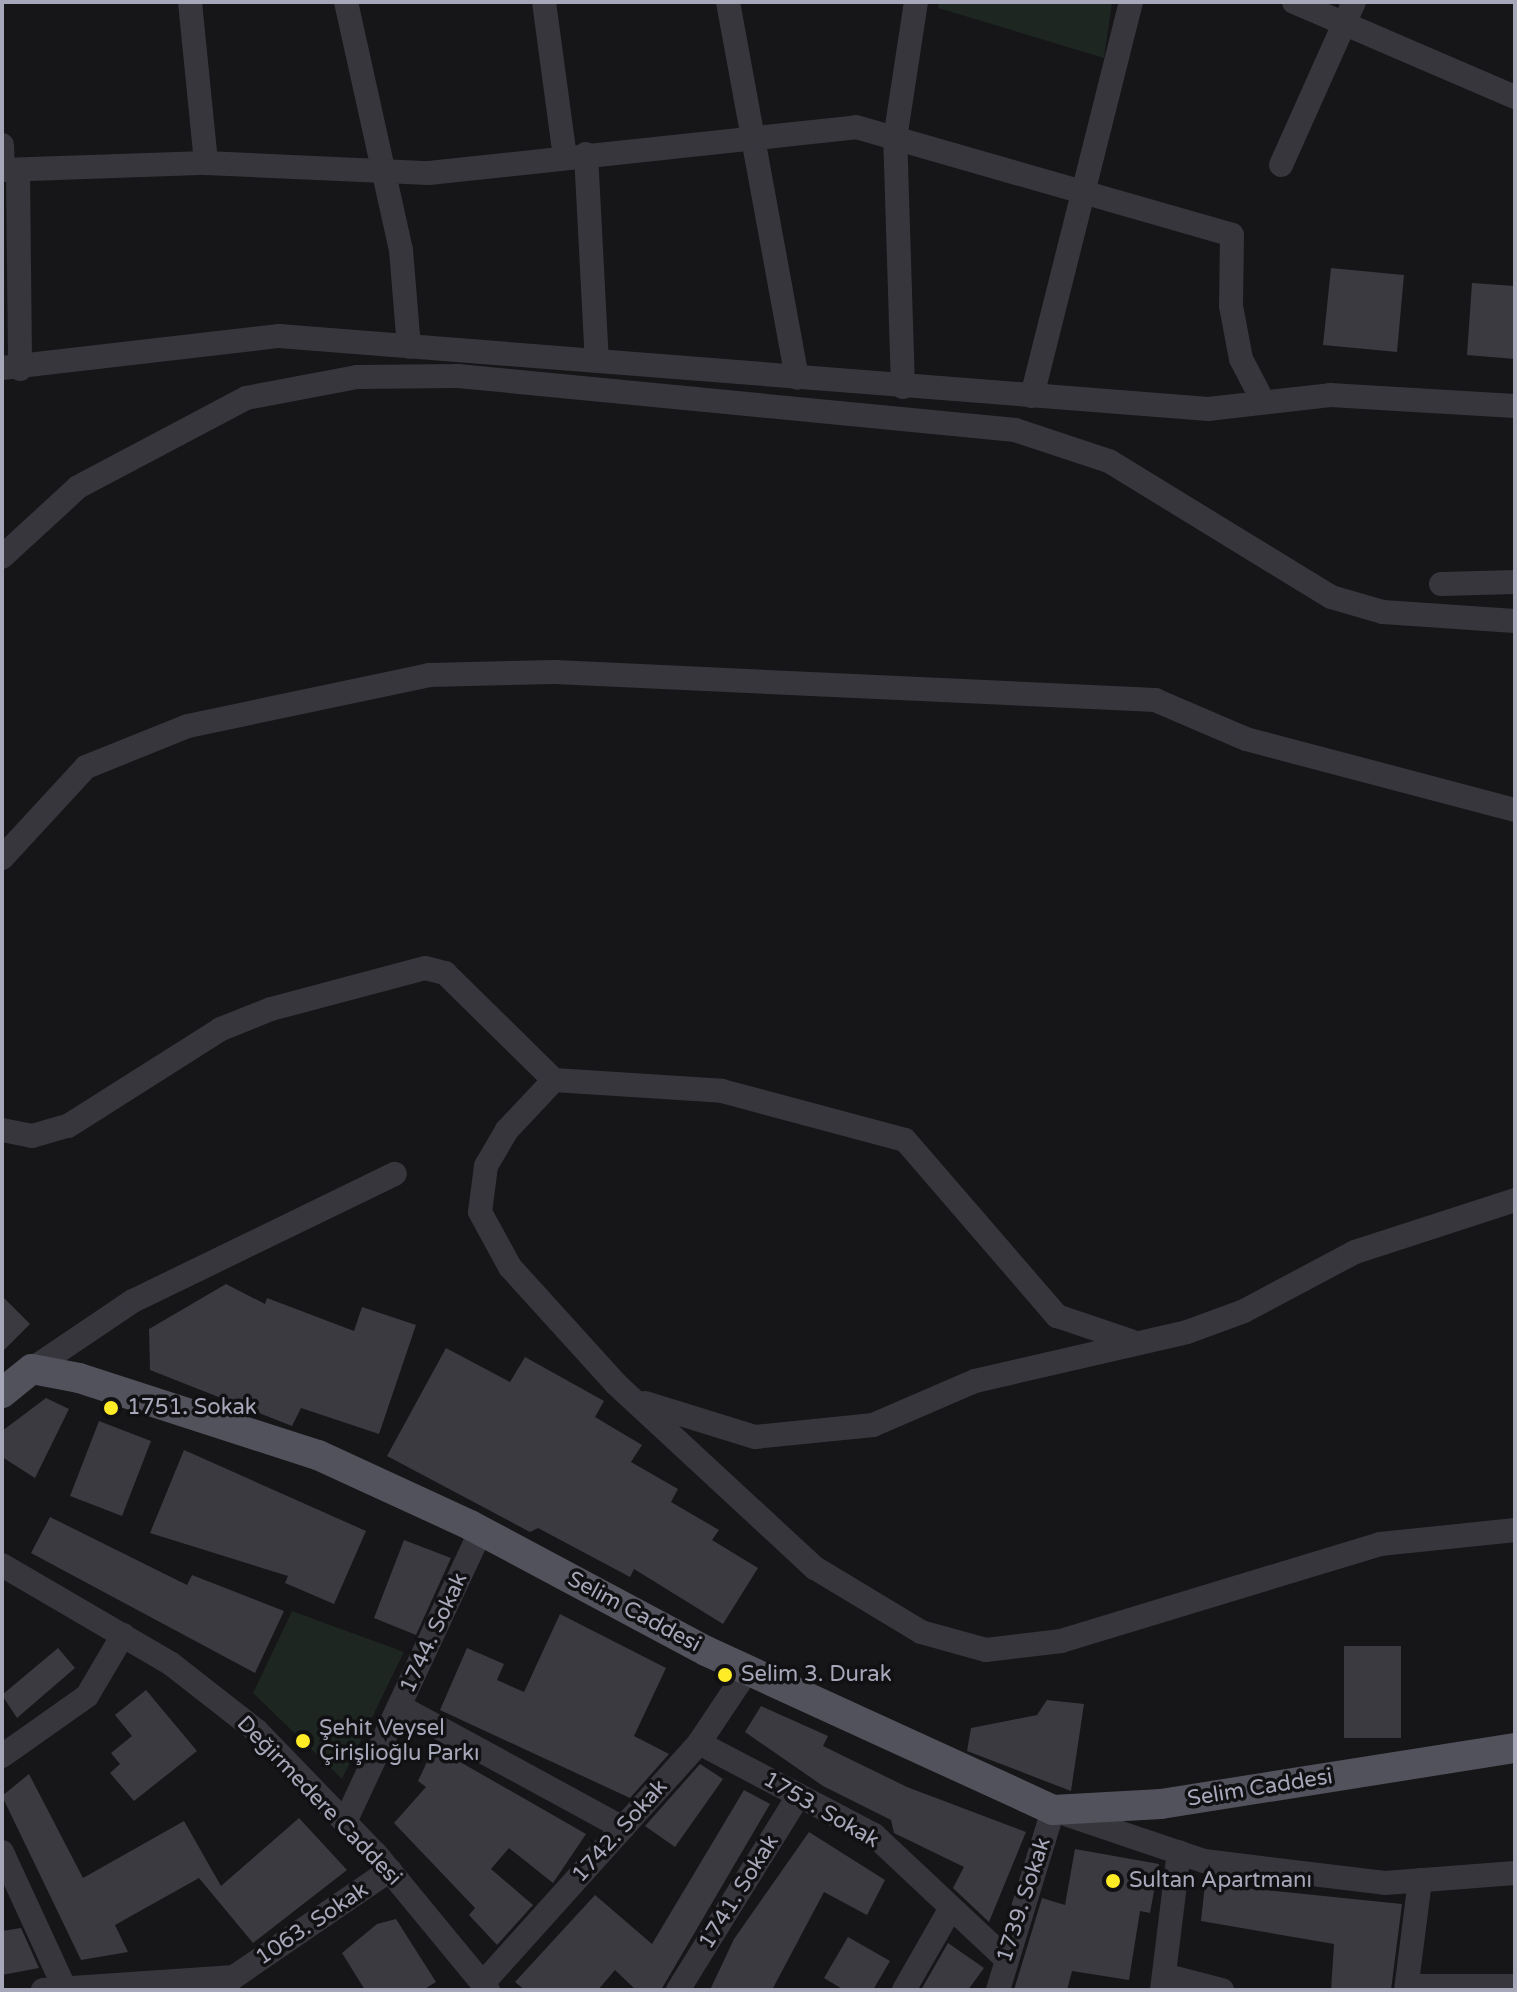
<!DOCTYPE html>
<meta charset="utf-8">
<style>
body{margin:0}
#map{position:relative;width:1517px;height:1992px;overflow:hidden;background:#161518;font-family:"Varela Round",sans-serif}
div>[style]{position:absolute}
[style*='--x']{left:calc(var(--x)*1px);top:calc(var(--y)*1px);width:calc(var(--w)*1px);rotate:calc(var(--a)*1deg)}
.green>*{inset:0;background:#1d2620}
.building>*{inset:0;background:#3a3a40}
.minor>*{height:24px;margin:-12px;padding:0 12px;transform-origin:12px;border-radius:12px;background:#37363d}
.major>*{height:30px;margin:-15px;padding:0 15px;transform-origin:15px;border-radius:15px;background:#52525c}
.dots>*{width:22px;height:22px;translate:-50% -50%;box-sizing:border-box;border:4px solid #111013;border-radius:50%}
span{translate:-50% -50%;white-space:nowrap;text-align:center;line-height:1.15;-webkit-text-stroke:7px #111013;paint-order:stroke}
.poi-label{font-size:22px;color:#a6a7b9}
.left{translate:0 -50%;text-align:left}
.street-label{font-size:22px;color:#a6a7b9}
.frame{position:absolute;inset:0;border:4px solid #a6a7b9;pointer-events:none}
</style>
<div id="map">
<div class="green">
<i style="clip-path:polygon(939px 2px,1112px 2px,1104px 58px,938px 8px)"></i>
<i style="clip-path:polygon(292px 1611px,404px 1652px,342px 1779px,253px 1693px)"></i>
</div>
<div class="building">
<i style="clip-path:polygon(1331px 268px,1404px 275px,1397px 352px,1323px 345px)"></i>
<i style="clip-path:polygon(1472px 283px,1515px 286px,1515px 359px,1467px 355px)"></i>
<i style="clip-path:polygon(226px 1284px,265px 1304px,267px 1298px,354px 1331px,362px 1307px,416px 1325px,379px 1434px,301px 1408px,292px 1426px,150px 1370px,149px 1329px)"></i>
<i style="clip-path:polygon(2px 1296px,30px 1324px,2px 1352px)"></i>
<i style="clip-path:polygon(446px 1348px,510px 1382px,525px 1357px,604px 1401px,595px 1417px,642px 1445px,631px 1462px,678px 1489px,671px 1502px,719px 1530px,712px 1540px,758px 1568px,723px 1624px,634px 1569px,630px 1577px,538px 1528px,530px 1532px,387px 1456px)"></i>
<i style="clip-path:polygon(46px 1398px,69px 1409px,35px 1478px,2px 1457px,2px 1431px)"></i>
<i style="clip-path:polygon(99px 1421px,151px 1441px,122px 1516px,70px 1496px)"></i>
<i style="clip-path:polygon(184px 1450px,366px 1531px,334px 1604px,285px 1583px,288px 1576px,150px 1533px)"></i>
<i style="clip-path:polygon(50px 1517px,187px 1585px,192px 1575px,284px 1611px,255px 1673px,31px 1553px)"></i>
<i style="clip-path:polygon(404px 1540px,451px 1558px,416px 1635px,374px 1618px)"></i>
<i style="clip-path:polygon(560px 1614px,666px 1668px,634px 1736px,669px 1754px,630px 1798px,440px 1710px,467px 1648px,504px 1664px,497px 1680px,524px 1692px)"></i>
<i style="clip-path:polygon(1344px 1646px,1401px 1646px,1401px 1738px,1344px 1738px)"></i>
<i style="clip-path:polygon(58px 1648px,75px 1668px,17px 1718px,2px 1695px)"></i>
<i style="clip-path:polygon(146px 1690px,197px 1751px,134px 1801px,110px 1773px,120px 1764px,111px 1753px,132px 1736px,115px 1715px)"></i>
<i style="clip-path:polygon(1047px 1700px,1084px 1704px,1071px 1791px,967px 1751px,971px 1728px,1037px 1715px)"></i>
<i style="clip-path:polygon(761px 1706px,828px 1736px,823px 1746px,907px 1787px,1026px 1832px,989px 1922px,953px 1888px,964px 1867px,894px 1833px,891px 1820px,823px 1786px,745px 1732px)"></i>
<i style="clip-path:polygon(434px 1747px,586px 1834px,553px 1883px,509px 1848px,491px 1869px,533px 1905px,497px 1945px,469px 1915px,475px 1908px,394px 1823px,426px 1787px,418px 1781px)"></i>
<i style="clip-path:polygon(700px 1764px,723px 1779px,675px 1847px,645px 1826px)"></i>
<i style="clip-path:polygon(29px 1774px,83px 1878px,184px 1821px,221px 1886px,299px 1818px,347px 1870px,253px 1943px,199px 1878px,115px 1925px,128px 1952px,81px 1960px,2px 1796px)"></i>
<i style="clip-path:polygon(744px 1790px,770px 1804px,661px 1990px,636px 1990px,615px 1970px,598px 1990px,525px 1990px,515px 1982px,595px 1895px,652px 1944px)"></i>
<i style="clip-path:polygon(809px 1832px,885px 1880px,867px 1915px,824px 1892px,772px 1990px,710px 1990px,734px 1939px)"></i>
<i style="clip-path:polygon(1075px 1849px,1159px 1864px,1150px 1913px,1140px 1911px,1129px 1980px,1072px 1971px,1067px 1990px,1014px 1990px,1042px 1898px,1065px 1905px)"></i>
<i style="clip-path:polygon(1205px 1884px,1402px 1904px,1391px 1990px,1331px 1990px,1334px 1944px,1201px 1921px)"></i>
<i style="clip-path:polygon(396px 1919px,436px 1982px,423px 1990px,365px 1990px,342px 1953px,377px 1924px)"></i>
<i style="clip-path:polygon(21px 1928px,39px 1968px,2px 1975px,2px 1931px)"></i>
<i style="clip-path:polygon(848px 1937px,890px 1961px,873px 1990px,844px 1990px,824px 1978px)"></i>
<i style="clip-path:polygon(948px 1943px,984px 1968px,968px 1990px,921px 1990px)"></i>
</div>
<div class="minor">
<i style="--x:190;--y:2;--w:162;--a:84.3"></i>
<i style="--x:346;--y:2;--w:254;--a:77.5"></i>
<i style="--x:401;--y:250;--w:97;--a:85.3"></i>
<i style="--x:544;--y:2;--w:157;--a:82.3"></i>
<i style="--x:728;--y:2;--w:382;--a:79.6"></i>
<i style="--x:1294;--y:2;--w:241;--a:23.3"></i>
<i style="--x:2;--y:145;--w:25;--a:88"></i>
<i style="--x:586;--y:154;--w:207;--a:87"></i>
<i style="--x:1281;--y:165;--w:179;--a:-65.9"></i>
<i style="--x:2;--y:170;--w:204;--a:-2"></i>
<i style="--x:206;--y:163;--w:223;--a:2.6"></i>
<i style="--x:429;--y:173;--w:429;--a:-6.1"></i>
<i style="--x:856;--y:127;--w:391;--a:16"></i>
<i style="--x:1232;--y:235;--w:71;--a:90.8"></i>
<i style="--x:1231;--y:306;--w:54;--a:79.3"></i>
<i style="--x:1241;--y:359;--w:47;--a:62.4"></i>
<i style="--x:18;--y:170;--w:199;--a:89.4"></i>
<i style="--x:2;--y:368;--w:279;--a:-6.6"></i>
<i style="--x:279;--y:336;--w:932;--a:4.49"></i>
<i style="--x:1208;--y:409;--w:123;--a:-6.5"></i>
<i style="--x:1330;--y:395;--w:185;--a:3.4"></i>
<i style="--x:903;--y:387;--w:248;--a:-91.8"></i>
<i style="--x:895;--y:139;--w:139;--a:-81.3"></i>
<i style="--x:1032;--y:396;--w:406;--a:-75.9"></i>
<i style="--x:2;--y:557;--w:103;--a:-42.6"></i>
<i style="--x:78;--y:487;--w:190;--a:-27.9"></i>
<i style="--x:246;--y:398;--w:113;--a:-10.7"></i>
<i style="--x:357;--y:377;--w:101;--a:-0.6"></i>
<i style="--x:458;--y:376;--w:560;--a:5.54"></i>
<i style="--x:1015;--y:430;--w:99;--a:18.3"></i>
<i style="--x:1109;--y:461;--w:260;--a:31.5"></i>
<i style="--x:1331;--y:597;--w:54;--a:16.1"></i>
<i style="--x:1383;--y:612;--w:132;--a:3.9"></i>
<i style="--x:1441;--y:584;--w:74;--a:-1.5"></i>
<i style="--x:2;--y:858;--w:124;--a:-47.3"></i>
<i style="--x:86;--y:767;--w:110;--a:-21.9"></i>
<i style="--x:188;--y:726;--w:246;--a:-11.9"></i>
<i style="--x:429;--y:675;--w:126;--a:-1.4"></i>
<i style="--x:555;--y:672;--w:601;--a:2.67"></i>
<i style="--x:1155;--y:700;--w:99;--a:23.2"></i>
<i style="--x:1246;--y:739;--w:278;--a:14.8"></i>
<i style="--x:554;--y:1080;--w:168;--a:3.7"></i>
<i style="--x:722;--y:1091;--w:189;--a:15"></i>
<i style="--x:905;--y:1140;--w:233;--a:49.2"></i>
<i style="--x:1057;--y:1316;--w:78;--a:18.7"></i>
<i style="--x:2;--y:1130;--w:31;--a:11"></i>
<i style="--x:32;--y:1136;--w:37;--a:-16"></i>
<i style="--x:68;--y:1126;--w:181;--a:-32.4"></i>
<i style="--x:221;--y:1029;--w:54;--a:-21.8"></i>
<i style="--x:271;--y:1009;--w:159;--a:-14.9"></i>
<i style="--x:425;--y:968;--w:21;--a:14"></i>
<i style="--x:445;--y:973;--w:153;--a:44.5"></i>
<i style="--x:554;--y:1080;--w:69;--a:133.2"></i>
<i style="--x:507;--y:1130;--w:42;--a:120.3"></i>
<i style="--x:486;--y:1166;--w:46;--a:97.4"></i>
<i style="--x:480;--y:1212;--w:63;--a:61.4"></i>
<i style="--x:510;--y:1267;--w:158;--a:47.8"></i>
<i style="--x:616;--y:1384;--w:271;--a:42.8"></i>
<i style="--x:815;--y:1568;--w:124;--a:31.1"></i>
<i style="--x:921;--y:1632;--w:67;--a:15.5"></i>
<i style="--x:986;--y:1650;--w:76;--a:-6.8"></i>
<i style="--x:1061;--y:1641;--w:333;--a:-16.9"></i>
<i style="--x:1380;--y:1544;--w:136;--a:-5.9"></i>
<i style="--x:32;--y:1369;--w:122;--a:-34"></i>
<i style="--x:133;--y:1301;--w:291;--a:-25.9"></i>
<i style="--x:645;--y:1403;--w:115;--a:17.2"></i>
<i style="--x:755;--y:1437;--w:119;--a:-5.8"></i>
<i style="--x:873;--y:1425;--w:111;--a:-23.3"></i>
<i style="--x:975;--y:1381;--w:218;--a:-13"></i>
<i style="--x:1187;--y:1332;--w:61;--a:-20.2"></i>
<i style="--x:1244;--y:1311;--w:126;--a:-28"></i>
<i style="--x:1355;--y:1252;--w:168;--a:-18"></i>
<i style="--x:2;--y:1565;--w:194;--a:30.3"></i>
<i style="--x:170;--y:1663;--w:110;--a:38"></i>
<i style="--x:257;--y:1731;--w:170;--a:46"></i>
<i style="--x:375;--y:1853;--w:178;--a:50.5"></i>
<i style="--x:399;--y:1706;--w:255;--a:28.6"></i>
<i style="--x:699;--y:1743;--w:198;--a:27.7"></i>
<i style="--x:874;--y:1835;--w:178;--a:43.2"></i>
<i style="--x:2;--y:1756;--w:104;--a:-35.2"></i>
<i style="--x:87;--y:1696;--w:71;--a:-59.5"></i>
<i style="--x:345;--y:1822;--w:321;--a:-65"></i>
<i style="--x:2;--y:1852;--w:149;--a:65.3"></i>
<i style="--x:1164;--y:1975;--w:60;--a:14.5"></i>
<i style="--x:483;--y:1983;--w:323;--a:-48"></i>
<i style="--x:699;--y:1743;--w:87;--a:-56.3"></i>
<i style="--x:1407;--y:1986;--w:108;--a:0"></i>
<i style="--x:43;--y:1990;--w:191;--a:-3.9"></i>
<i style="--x:234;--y:1977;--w:189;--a:-34.4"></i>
<i style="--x:678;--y:1990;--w:229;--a:-58.2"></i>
<i style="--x:904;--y:1990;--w:95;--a:-60.2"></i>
<i style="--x:998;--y:1990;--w:188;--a:-73"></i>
<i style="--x:1053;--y:1810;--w:159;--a:18.7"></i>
<i style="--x:1204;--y:1861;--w:182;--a:6.9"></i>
<i style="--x:1385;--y:1883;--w:130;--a:-4.4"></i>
<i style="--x:1162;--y:1990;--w:139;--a:-83"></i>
<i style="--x:1406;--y:1990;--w:111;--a:-82.7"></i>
</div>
<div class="major">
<i style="--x:2;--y:1393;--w:38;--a:-39"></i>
<i style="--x:32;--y:1369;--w:48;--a:10.8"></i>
<i style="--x:79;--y:1378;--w:251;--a:17.9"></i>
<i style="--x:318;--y:1455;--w:167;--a:24.7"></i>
<i style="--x:470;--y:1525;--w:268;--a:28.1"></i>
<i style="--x:706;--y:1651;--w:382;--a:24.6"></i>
<i style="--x:1053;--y:1810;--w:108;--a:-3.2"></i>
<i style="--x:1161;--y:1804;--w:358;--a:-9"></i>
</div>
<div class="dots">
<i style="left:111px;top:1408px;background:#ffeb26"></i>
<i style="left:725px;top:1675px;background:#ffeb26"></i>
<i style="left:303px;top:1741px;background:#ffeb26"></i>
<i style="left:1113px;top:1881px;background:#ffeb26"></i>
</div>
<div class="poi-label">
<span class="left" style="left:127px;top:1408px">1751. Sokak</span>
<span class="left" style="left:741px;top:1675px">Selim 3. Durak</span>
<span class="left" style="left:319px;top:1741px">Şehit Veysel<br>Çirişlioğlu Parkı</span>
<span class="left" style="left:1129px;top:1881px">Sultan Apartmanı</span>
</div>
<div class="street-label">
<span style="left:634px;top:1612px;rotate:28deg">Selim Caddesi</span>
<span style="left:434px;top:1633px;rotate:-65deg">1744. Sokak</span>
<span style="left:1260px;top:1788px;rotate:-9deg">Selim Caddesi</span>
<span style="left:319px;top:1801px;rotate:46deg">Değirmedere Caddesi</span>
<span style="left:821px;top:1810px;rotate:30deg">1753. Sokak</span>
<span style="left:620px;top:1831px;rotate:-48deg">1742. Sokak</span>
<span style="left:739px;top:1892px;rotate:-58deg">1741. Sokak</span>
<span style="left:1024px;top:1900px;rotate:-72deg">1739. Sokak</span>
<span style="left:312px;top:1924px;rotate:-34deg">1063. Sokak</span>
</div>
<div class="frame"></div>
</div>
